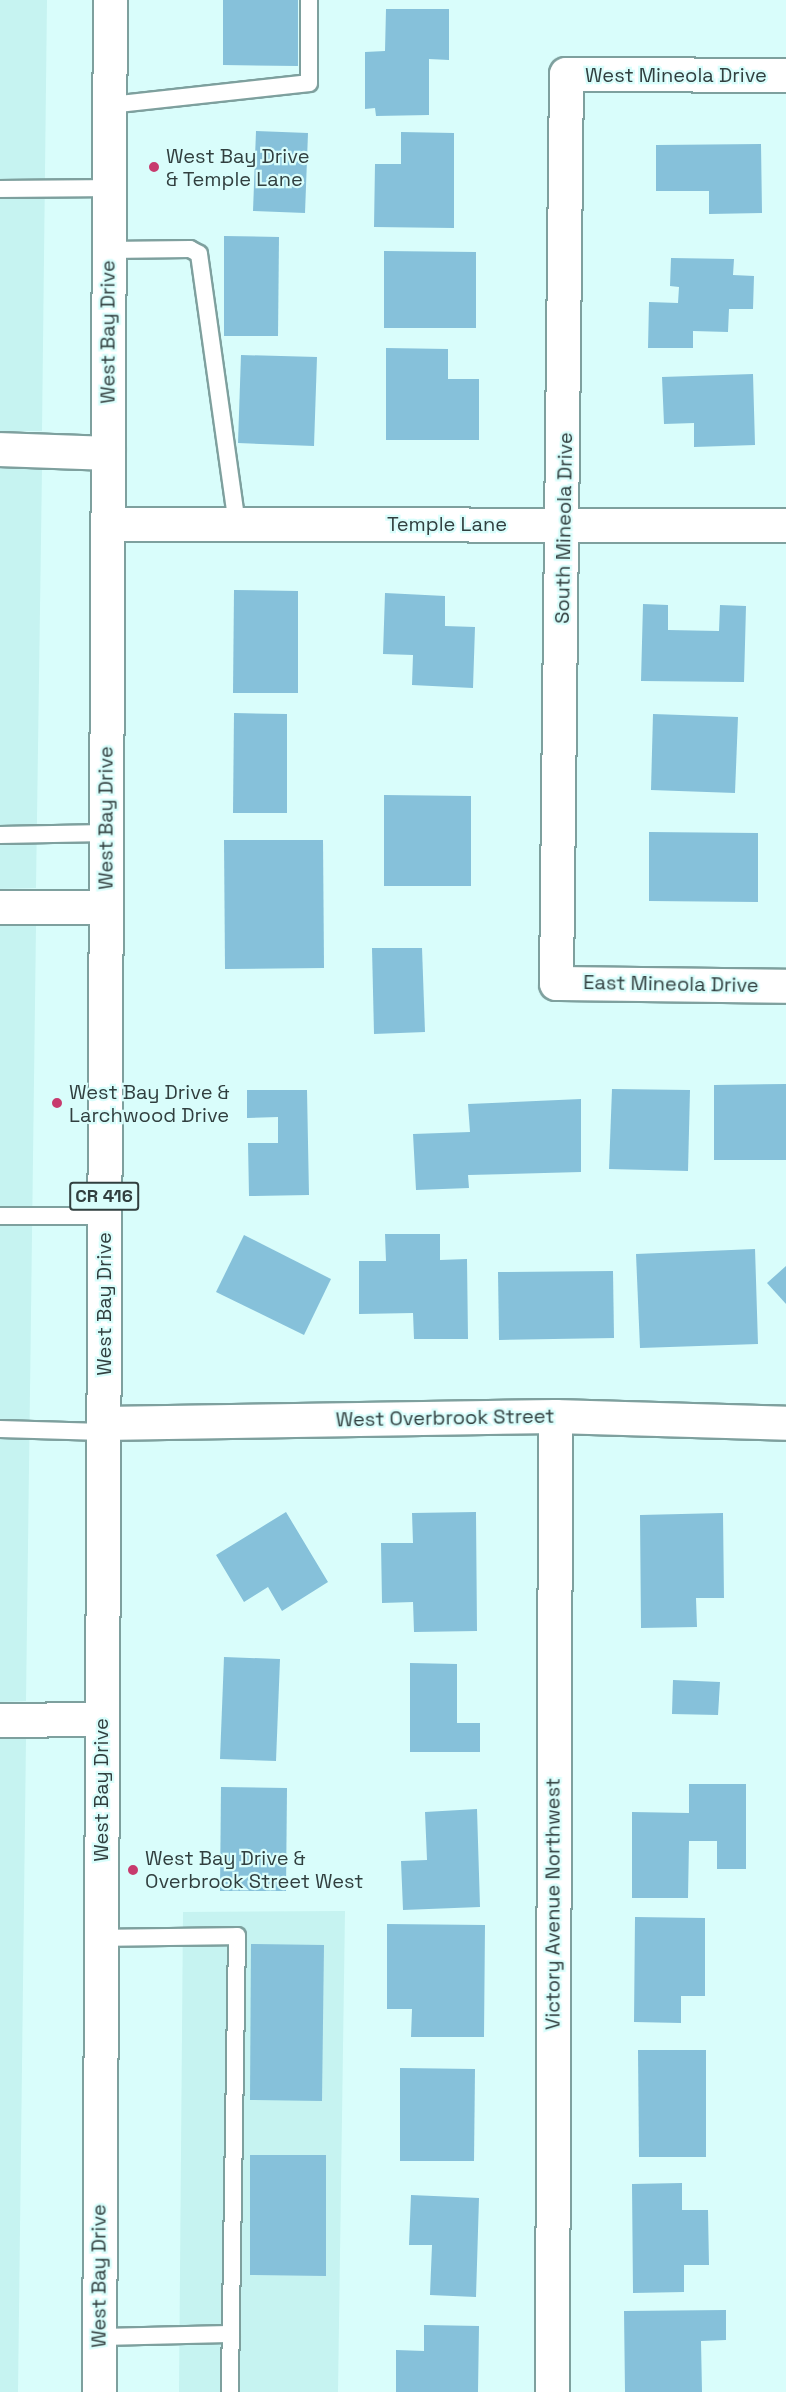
<!DOCTYPE html>
<style>
body{margin:0}
#map{position:relative;width:786px;height:2392px;overflow:hidden;background:#d9fdfb;font-family:"Space Grotesk",sans-serif}
div>[style]{position:absolute}
[style*='--x']{left:calc(var(--x)*1px);top:calc(var(--y)*1px);width:calc(var(--w)*1px);rotate:calc(var(--a)*1deg)}
.built>*{inset:0;background:#c6f3f1}
.building>*{inset:0;background:#86c1da}
.roads{filter:drop-shadow(2px 0 #7ea09e) drop-shadow(-2px 0 #7ea09e) drop-shadow(0 2px #7ea09e) drop-shadow(0 -2px #7ea09e)}
.service>*{height:16px;margin:-8px;padding:0 8px;transform-origin:8px;border-radius:8px;background:#fff}
.minor>*{height:33px;margin:-16.5px;padding:0 16.5px;transform-origin:16.5px;border-radius:16.5px;background:#fff}
.primary>*{height:33px;margin:-16.5px;padding:0 16.5px;transform-origin:16.5px;border-radius:16.5px;background:#fff}
.dots>*{width:16px;height:16px;translate:-50% -50%;box-sizing:border-box;border:3px solid #d9fdfb;border-radius:50%}
span{translate:-50% -50%;white-space:nowrap;text-align:center;line-height:1.15;-webkit-text-stroke:4.5px #d9fdfb;paint-order:stroke}
.shield-label span{padding:2px 4px;background:#d9fdfb;border:2px solid;border-radius:4px;-webkit-text-stroke-width:0}
.shield-label{font-size:18px;color:#313f3f;font-weight:700}
.street-label{font-size:20px;color:#313f3f}
.poi-label{font-size:20px;color:#313f3f}
.left{translate:0 -50%;text-align:left}
</style>
<div id="map">
<div class="built">
<i style="clip-path:polygon(0 0,47px 0,42px 431px,0 431px)"></i>
<i style="clip-path:polygon(0 468px,42px 469px,36px 888px,0 889px)"></i>
<i style="clip-path:polygon(0 926px,36px 926px,26px 1701px,0 1702px)"></i>
<i style="clip-path:polygon(0 1739px,26px 1739px,18px 2392px,0 2392px)"></i>
<i style="clip-path:polygon(345px 1911px,338px 2392px,179px 2392px,183px 1912px)"></i>
</div>
<div class="building">
<i style="clip-path:polygon(223px 0,298px 0,298px 66px,223px 65px)"></i>
<i style="clip-path:polygon(386px 9px,449px 9px,449px 60px,429px 59px,429px 115px,376px 116px,375px 108px,365px 109px,365px 52px,385px 51px)"></i>
<i style="clip-path:polygon(256px 131px,308px 133px,305px 213px,253px 211px)"></i>
<i style="clip-path:polygon(401px 132px,454px 133px,454px 228px,374px 227px,375px 164px,401px 164px)"></i>
<i style="clip-path:polygon(761px 144px,762px 213px,709px 214px,709px 191px,656px 191px,656px 145px)"></i>
<i style="clip-path:polygon(224px 236px,279px 237px,278px 336px,224px 336px)"></i>
<i style="clip-path:polygon(384px 251px,476px 252px,476px 328px,384px 328px)"></i>
<i style="clip-path:polygon(671px 258px,734px 259px,733px 275px,754px 276px,753px 309px,729px 309px,728px 332px,693px 331px,693px 348px,648px 348px,649px 302px,678px 303px,679px 287px,670px 286px)"></i>
<i style="clip-path:polygon(386px 348px,448px 349px,448px 379px,479px 379px,479px 440px,386px 440px)"></i>
<i style="clip-path:polygon(241px 355px,317px 357px,314px 446px,238px 443px)"></i>
<i style="clip-path:polygon(753px 374px,755px 445px,694px 447px,694px 423px,664px 424px,662px 377px)"></i>
<i style="clip-path:polygon(234px 590px,298px 591px,298px 693px,233px 693px)"></i>
<i style="clip-path:polygon(385px 593px,445px 596px,445px 626px,475px 627px,473px 688px,412px 685px,413px 655px,383px 654px)"></i>
<i style="clip-path:polygon(643px 604px,668px 605px,668px 630px,719px 631px,720px 605px,746px 606px,744px 682px,641px 681px)"></i>
<i style="clip-path:polygon(234px 713px,287px 714px,287px 813px,233px 813px)"></i>
<i style="clip-path:polygon(653px 714px,738px 717px,735px 793px,651px 790px)"></i>
<i style="clip-path:polygon(384px 795px,471px 796px,471px 886px,384px 886px)"></i>
<i style="clip-path:polygon(649px 832px,758px 833px,758px 902px,649px 901px)"></i>
<i style="clip-path:polygon(224px 840px,323px 840px,324px 968px,225px 969px)"></i>
<i style="clip-path:polygon(372px 948px,422px 948px,425px 1032px,374px 1034px)"></i>
<i style="clip-path:polygon(786px 1084px,786px 1160px,714px 1160px,714px 1085px)"></i>
<i style="clip-path:polygon(612px 1089px,690px 1090px,688px 1171px,609px 1169px)"></i>
<i style="clip-path:polygon(247px 1090px,307px 1090px,309px 1195px,249px 1196px,248px 1143px,278px 1143px,278px 1117px,247px 1118px)"></i>
<i style="clip-path:polygon(581px 1099px,581px 1172px,468px 1175px,469px 1188px,416px 1190px,413px 1134px,470px 1132px,468px 1104px)"></i>
<i style="clip-path:polygon(385px 1234px,440px 1234px,440px 1260px,467px 1259px,468px 1339px,414px 1339px,413px 1313px,359px 1314px,359px 1261px,386px 1261px)"></i>
<i style="clip-path:polygon(244px 1235px,331px 1279px,304px 1335px,216px 1292px)"></i>
<i style="clip-path:polygon(755px 1249px,758px 1344px,640px 1348px,636px 1254px)"></i>
<i style="clip-path:polygon(786px 1266px,786px 1304px,767px 1283px)"></i>
<i style="clip-path:polygon(613px 1271px,614px 1338px,499px 1340px,498px 1272px)"></i>
<i style="clip-path:polygon(286px 1512px,328px 1582px,282px 1611px,268px 1587px,244px 1602px,216px 1555px)"></i>
<i style="clip-path:polygon(476px 1512px,477px 1631px,414px 1632px,413px 1602px,382px 1603px,381px 1543px,413px 1543px,412px 1513px)"></i>
<i style="clip-path:polygon(723px 1513px,724px 1598px,696px 1598px,697px 1627px,641px 1628px,640px 1515px)"></i>
<i style="clip-path:polygon(224px 1657px,280px 1659px,276px 1761px,220px 1759px)"></i>
<i style="clip-path:polygon(410px 1663px,457px 1664px,457px 1723px,480px 1723px,480px 1752px,410px 1752px)"></i>
<i style="clip-path:polygon(673px 1680px,720px 1682px,718px 1715px,672px 1714px)"></i>
<i style="clip-path:polygon(689px 1784px,746px 1784px,746px 1869px,717px 1869px,717px 1841px,689px 1841px,688px 1898px,632px 1898px,632px 1812px,689px 1813px)"></i>
<i style="clip-path:polygon(221px 1787px,287px 1788px,286px 1891px,220px 1891px)"></i>
<i style="clip-path:polygon(477px 1809px,480px 1907px,403px 1910px,401px 1861px,427px 1860px,425px 1812px)"></i>
<i style="clip-path:polygon(635px 1917px,705px 1918px,705px 1996px,681px 1996px,681px 2023px,634px 2022px)"></i>
<i style="clip-path:polygon(387px 1924px,485px 1925px,484px 2037px,411px 2037px,412px 2009px,387px 2009px)"></i>
<i style="clip-path:polygon(251px 1944px,324px 1945px,322px 2101px,250px 2100px)"></i>
<i style="clip-path:polygon(638px 2050px,706px 2050px,706px 2157px,639px 2157px)"></i>
<i style="clip-path:polygon(400px 2068px,475px 2069px,474px 2161px,400px 2161px)"></i>
<i style="clip-path:polygon(250px 2155px,326px 2155px,326px 2276px,250px 2275px)"></i>
<i style="clip-path:polygon(682px 2183px,682px 2210px,708px 2210px,709px 2265px,684px 2265px,684px 2292px,633px 2293px,632px 2184px)"></i>
<i style="clip-path:polygon(411px 2195px,479px 2198px,476px 2297px,430px 2295px,432px 2245px,409px 2245px)"></i>
<i style="clip-path:polygon(726px 2310px,726px 2340px,701px 2341px,702px 2392px,625px 2392px,624px 2311px)"></i>
<i style="clip-path:polygon(424px 2325px,479px 2326px,478px 2392px,396px 2392px,396px 2350px,424px 2351px)"></i>
</div>
<div class="roads">
<div class="service">
<i style="--x:110;--y:105;--w:200;--a:-6.3"></i>
<i style="--x:309;--y:83;--w:83;--a:-90"></i>
<i style="--x:0;--y:189;--w:109;--a:-0.5"></i>
<i style="--x:108;--y:250;--w:82;--a:-0.7"></i>
<i style="--x:190;--y:249;--w:10;--a:29"></i>
<i style="--x:199;--y:254;--w:273;--a:82"></i>
<i style="--x:0;--y:835;--w:106;--a:-1.1"></i>
<i style="--x:0;--y:1216;--w:104;--a:0"></i>
<i style="--x:0;--y:1429;--w:103;--a:1.7"></i>
<i style="--x:101;--y:1938;--w:136;--a:-0.8"></i>
<i style="--x:237;--y:1936;--w:456;--a:90.9"></i>
<i style="--x:99;--y:2337;--w:132;--a:-1.3"></i>
</div>
<div class="minor">
<i style="--x:786;--y:75;--w:220;--a:-179.7"></i>
<i style="--x:566;--y:74;--w:909;--a:90.63"></i>
<i style="--x:556;--y:983;--w:230;--a:0.7"></i>
<i style="--x:0;--y:449;--w:108;--a:2.1"></i>
<i style="--x:107;--y:524;--w:679;--a:0.08"></i>
<i style="--x:0;--y:907;--w:105;--a:0"></i>
<i style="--x:103;--y:1423;--w:452;--a:-0.9"></i>
<i style="--x:555;--y:1416;--w:231;--a:1.7"></i>
<i style="--x:0;--y:1720;--w:102;--a:-0.6"></i>
<i style="--x:552;--y:2392;--w:976;--a:-89.82"></i>
</div>
<div class="primary">
<i style="--x:99;--y:2392;--w:2392;--a:-89.74"></i>
</div>
</div>
<div class="dots">
<i style="left:154px;top:167px;background:#c73a6d"></i>
<i style="left:57px;top:1103px;background:#c73a6d"></i>
<i style="left:133px;top:1870px;background:#c73a6d"></i>
</div>
<div class="shield-label">
<span style="left:104px;top:1196px">CR 416</span>
</div>
<div class="street-label">
<span style="left:676px;top:75px">West Mineola Drive</span>
<span style="left:108px;top:332px;rotate:-90deg">West Bay Drive</span>
<span style="left:447px;top:524px">Temple Lane</span>
<span style="left:564px;top:528px;rotate:-89deg">South Mineola Drive</span>
<span style="left:106px;top:818px;rotate:-90deg">West Bay Drive</span>
<span style="left:671px;top:984px;rotate:1deg">East Mineola Drive</span>
<span style="left:104px;top:1304px;rotate:-90deg">West Bay Drive</span>
<span style="left:445px;top:1418px;rotate:-1deg">West Overbrook Street</span>
<span style="left:101px;top:1790px;rotate:-90deg">West Bay Drive</span>
<span style="left:553px;top:1904px;rotate:-90deg">Victory Avenue Northwest</span>
<span style="left:99px;top:2276px;rotate:-90deg">West Bay Drive</span>
</div>
<div class="poi-label">
<span class="left" style="left:166px;top:168px">West Bay Drive<br>&amp; Temple Lane</span>
<span class="left" style="left:69px;top:1104px">West Bay Drive &amp;<br>Larchwood Drive</span>
<span class="left" style="left:145px;top:1870px">West Bay Drive &amp;<br>Overbrook Street West</span>
</div>
</div>
